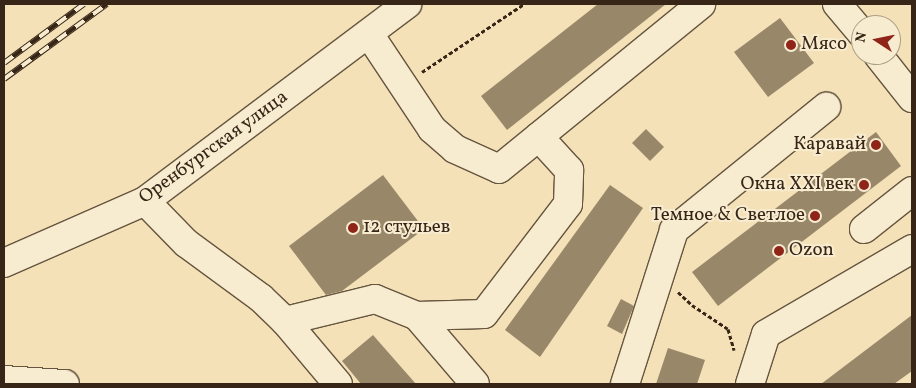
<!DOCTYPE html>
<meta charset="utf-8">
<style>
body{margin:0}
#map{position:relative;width:916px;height:388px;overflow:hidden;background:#f4e1b7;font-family:Vollkorn,serif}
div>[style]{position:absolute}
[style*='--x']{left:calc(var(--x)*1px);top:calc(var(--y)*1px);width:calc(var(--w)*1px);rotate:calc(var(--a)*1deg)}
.building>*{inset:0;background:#99876a}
.path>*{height:3px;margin-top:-1.5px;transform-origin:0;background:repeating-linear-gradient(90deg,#372617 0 4px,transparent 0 6.5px)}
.roads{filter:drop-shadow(1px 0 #66553f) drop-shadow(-1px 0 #66553f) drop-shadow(0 1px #66553f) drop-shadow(0 -1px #66553f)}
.minor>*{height:28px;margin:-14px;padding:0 14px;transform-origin:14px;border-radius:14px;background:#f8ecd0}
.rail>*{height:5.5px;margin-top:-2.75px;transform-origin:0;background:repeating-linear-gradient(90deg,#f8ecd0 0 11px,#372617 0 22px);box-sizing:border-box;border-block:1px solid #372617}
.dots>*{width:14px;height:14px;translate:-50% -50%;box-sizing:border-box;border:2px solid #f8ecd0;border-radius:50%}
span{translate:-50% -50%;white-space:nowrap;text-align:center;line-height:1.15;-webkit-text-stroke:4px #f8ecd0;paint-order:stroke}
.poi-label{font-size:19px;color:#372617}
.left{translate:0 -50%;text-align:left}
.right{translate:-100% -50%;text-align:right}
.street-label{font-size:19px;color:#372617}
.frame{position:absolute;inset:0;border:5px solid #372617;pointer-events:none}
.north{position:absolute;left:851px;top:15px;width:50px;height:50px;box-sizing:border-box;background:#f8ecd0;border:1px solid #ab9d86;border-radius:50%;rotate:281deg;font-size:14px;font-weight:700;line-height:20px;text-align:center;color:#372617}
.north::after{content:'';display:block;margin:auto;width:18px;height:22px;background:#8f2418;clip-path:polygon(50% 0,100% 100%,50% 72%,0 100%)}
</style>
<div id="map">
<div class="building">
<i style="clip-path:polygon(598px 4px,666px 4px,507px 130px,481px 96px)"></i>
<i style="clip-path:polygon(780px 18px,814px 63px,768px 97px,734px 52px)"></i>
<i style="clip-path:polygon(646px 129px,664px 147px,650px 161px,632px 143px)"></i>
<i style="clip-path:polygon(876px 132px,901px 166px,718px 306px,692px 272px)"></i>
<i style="clip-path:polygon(383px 175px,424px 229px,342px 291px,326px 295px,289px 246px)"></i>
<i style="clip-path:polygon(610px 185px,643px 208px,540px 357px,505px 330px)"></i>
<i style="clip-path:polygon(621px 299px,634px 306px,622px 334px,607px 326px)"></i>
<i style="clip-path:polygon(912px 315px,912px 371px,894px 384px,821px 384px)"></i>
<i style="clip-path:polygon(373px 335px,416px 384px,361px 384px,342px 361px)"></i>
<i style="clip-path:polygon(668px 348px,705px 360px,697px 384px,656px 384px)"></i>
</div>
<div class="path">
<i style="--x:422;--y:72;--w:123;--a:-33.7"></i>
<i style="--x:678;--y:292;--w:19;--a:43"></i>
<i style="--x:692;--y:305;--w:43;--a:33.7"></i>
<i style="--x:728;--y:329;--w:22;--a:74"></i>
</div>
<div class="roads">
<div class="minor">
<i style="--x:837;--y:4;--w:38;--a:50"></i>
<i style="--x:369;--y:34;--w:114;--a:56.4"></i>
<i style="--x:432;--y:129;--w:30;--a:41"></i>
<i style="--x:455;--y:149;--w:48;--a:24.4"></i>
<i style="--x:499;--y:169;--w:261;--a:-39.2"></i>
<i style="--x:878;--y:55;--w:55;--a:51.7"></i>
<i style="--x:145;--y:201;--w:59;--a:45.7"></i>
<i style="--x:186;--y:243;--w:93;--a:36.3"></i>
<i style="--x:261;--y:298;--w:33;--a:44"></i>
<i style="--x:285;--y:321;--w:93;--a:-13.7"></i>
<i style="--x:375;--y:299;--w:45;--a:22"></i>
<i style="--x:417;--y:316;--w:89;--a:49.5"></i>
<i style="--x:864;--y:229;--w:61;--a:-38.4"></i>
<i style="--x:4;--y:263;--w:154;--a:-23.7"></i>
<i style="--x:145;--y:201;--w:328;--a:-36.9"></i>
<i style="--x:417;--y:316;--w:67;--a:-1.7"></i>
<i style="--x:484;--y:314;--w:138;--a:-52.6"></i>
<i style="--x:568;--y:204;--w:34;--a:-88"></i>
<i style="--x:569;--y:170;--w:45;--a:-132.3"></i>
<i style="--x:285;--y:321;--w:82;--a:49.9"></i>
<i style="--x:4;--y:380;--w:61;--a:3.8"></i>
<i style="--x:625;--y:384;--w:162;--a:-72.3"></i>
<i style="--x:674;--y:230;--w:196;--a:-39"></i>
<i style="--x:750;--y:384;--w:52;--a:-72.3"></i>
<i style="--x:766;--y:334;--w:169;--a:-30.2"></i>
</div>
</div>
<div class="rail">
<i style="--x:4;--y:63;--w:99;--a:-36.4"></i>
<i style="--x:4;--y:79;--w:127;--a:-36.1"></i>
</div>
<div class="dots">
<i style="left:791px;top:45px;background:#8f2418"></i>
<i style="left:876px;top:145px;background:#8f2418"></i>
<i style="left:864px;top:185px;background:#8f2418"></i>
<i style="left:815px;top:216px;background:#8f2418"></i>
<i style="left:353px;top:228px;background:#8f2418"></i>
<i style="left:779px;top:251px;background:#8f2418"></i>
</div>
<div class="poi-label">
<span class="left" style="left:801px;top:45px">Мясо</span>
<span class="right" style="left:866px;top:145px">Каравай</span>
<span class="right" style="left:854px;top:185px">Окна XXI век</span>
<span class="right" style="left:805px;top:216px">Темное &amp; Светлое</span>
<span class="left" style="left:363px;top:228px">12 стульев</span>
<span class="left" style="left:789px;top:251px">Ozon</span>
</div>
<div class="street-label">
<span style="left:214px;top:148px;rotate:-36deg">Оренбургская улица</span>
</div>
<div class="frame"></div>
<div class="north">N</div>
</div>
